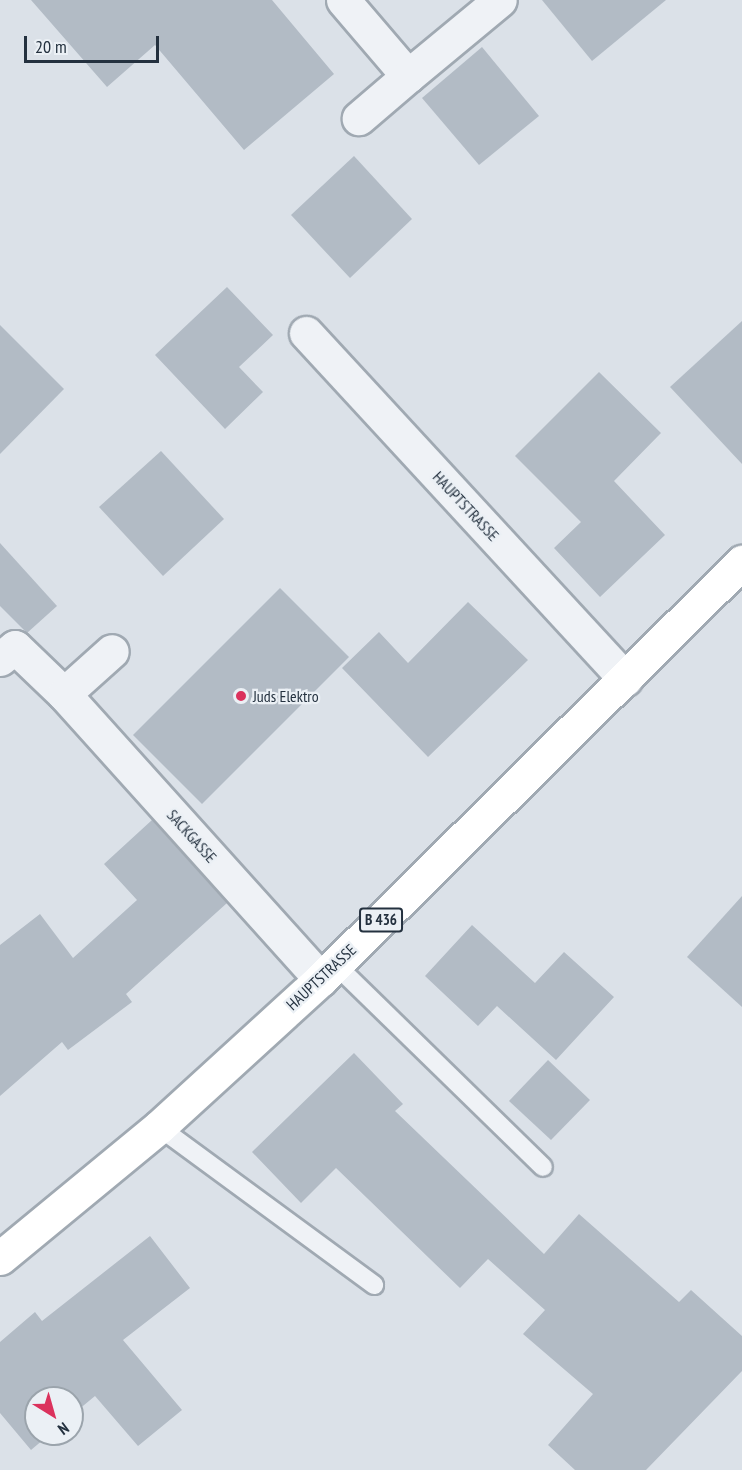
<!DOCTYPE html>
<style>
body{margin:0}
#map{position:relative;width:742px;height:1470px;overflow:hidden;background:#dbe1e8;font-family:"PT Sans Narrow",sans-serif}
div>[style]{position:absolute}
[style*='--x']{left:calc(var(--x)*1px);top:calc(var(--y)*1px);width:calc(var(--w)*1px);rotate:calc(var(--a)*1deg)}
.building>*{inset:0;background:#b2bbc5}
.roads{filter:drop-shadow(2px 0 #a0a9b2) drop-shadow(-2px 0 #a0a9b2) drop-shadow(0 2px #a0a9b2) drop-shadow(0 -2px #a0a9b2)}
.service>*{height:18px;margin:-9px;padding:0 9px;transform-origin:9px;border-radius:9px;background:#eff2f6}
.minor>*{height:33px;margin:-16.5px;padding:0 16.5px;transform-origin:16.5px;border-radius:16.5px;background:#eff2f6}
.primary>*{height:33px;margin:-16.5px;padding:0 16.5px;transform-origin:16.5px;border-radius:16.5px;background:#fff}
.dots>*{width:16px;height:16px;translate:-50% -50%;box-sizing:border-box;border:3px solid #ebf0f5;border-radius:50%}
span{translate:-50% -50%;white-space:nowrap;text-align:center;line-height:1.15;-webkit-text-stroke:4.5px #ebf0f5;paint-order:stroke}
.shield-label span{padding:2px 4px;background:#ebf0f5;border:2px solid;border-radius:4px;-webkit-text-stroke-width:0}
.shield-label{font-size:15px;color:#24313f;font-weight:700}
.street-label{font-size:16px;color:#24313f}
.poi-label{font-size:16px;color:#24313f}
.left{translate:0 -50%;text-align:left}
.north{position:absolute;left:24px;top:1386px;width:60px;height:60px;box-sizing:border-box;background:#ebf0f5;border:2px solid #9ba4ac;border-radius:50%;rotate:143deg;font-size:16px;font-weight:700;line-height:24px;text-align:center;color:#24313f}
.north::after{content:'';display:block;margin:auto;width:21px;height:27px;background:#db325d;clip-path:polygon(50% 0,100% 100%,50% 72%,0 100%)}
.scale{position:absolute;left:24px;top:36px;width:135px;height:27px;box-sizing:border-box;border:3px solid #24313f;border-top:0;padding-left:8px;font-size:18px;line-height:21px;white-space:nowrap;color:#24313f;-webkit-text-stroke:4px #ebf0f5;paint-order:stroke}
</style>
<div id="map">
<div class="building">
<i style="clip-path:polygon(31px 0,272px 0,334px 74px,244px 150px,155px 45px,107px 87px)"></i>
<i style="clip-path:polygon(542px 0,666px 0,592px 61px)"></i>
<i style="clip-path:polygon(482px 47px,539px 116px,479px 165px,422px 98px)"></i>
<i style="clip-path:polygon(354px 156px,412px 219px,350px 278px,291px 215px)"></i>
<i style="clip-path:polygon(227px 287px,273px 335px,239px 367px,263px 392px,225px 429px,155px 355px)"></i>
<i style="clip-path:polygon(742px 321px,742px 464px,670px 387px)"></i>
<i style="clip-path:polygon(0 325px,64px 389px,0 454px)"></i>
<i style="clip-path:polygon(599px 372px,661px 433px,614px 481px,665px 535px,600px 597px,554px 548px,581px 522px,515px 456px)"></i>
<i style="clip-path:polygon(161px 451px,224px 519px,163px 576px,99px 507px)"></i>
<i style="clip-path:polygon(0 543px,57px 606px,27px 633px,0 606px)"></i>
<i style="clip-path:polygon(280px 588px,349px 657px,202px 804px,133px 735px)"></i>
<i style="clip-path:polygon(468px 602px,528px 660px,428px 757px,342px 668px,379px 632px,408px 663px)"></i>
<i style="clip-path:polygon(152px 820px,227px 903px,126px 994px,132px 1002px,68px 1050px,62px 1042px,0 1096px,0 945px,40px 914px,73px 958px,137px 900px,104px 864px)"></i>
<i style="clip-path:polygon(742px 896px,742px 1007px,687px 957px)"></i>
<i style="clip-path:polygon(472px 925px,535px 983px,564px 952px,614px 997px,556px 1060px,497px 1006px,478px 1026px,425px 976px)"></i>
<i style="clip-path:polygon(354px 1053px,403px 1104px,395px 1111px,544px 1254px,579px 1214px,679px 1302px,691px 1290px,742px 1336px,742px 1371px,646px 1470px,575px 1470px,548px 1445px,593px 1394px,523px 1334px,545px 1310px,488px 1259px,460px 1288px,336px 1168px,301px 1203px,252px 1152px)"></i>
<i style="clip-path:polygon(548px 1060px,590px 1100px,551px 1140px,509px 1101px)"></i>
<i style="clip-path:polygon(150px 1236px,190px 1288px,123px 1340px,182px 1410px,138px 1446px,95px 1396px,72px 1415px,72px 1398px,36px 1398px,36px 1434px,50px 1434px,31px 1450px,0 1413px,0 1342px,35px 1312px,42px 1321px)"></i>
</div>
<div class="roads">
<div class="service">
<i style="--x:336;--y:965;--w:289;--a:44.3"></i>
<i style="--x:159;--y:1127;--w:267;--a:36.3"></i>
</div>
<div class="minor">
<i style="--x:343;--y:0;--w:100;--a:49.5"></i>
<i style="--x:408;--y:76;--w:65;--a:139.4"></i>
<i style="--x:408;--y:76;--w:119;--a:-39.6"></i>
<i style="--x:306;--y:333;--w:471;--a:47.3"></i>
<i style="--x:0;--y:659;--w:19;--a:-39"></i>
<i style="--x:15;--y:647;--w:68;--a:43.8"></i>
<i style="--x:64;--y:694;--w:384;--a:48"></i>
<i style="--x:64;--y:694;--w:64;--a:-41.9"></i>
</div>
<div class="primary">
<i style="--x:0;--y:1258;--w:206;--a:-39.5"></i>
<i style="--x:159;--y:1127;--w:219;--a:-42.4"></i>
<i style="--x:321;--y:979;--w:593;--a:-44.73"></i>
</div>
</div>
<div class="dots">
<i style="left:241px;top:696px;background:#db325d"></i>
</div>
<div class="shield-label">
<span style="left:381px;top:920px">B 436</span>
</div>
<div class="street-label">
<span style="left:466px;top:506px;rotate:47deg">HAUPTSTRASSE</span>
<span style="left:192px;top:836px;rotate:48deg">SACKGASSE</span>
<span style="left:321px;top:977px;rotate:-43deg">HAUPTSTRASSE</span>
</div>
<div class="poi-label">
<span class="left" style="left:253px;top:696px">Juds Elektro</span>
</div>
<div class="north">N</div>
<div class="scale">20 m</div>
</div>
